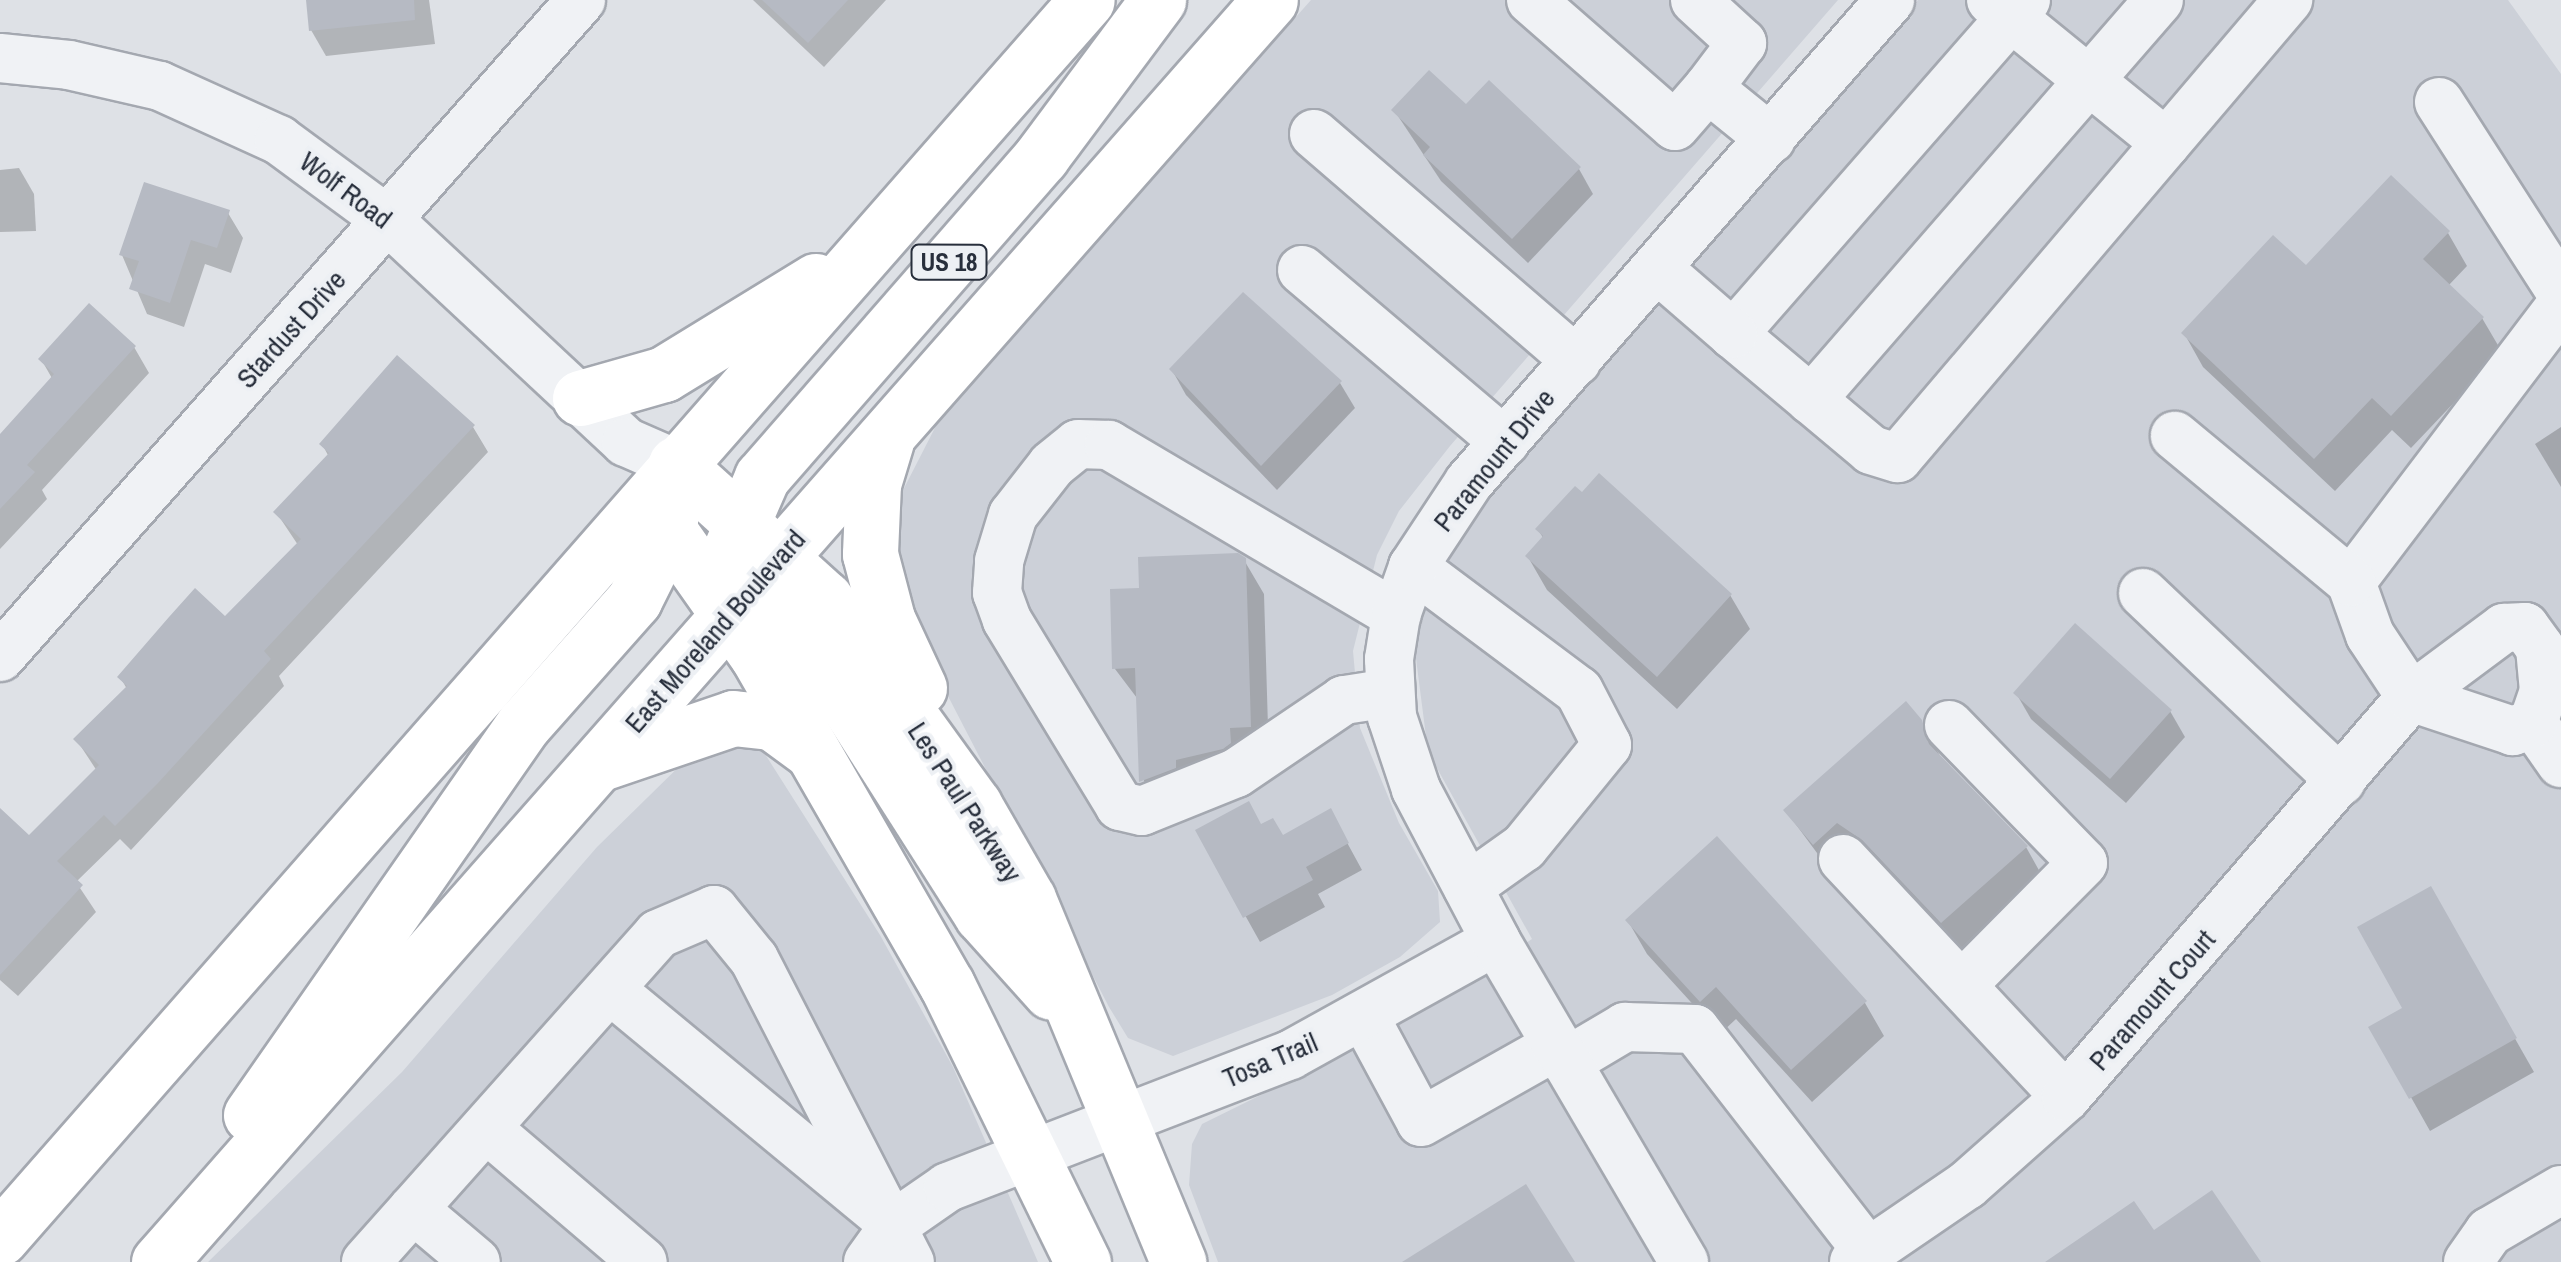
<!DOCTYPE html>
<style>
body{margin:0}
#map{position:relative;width:2561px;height:1262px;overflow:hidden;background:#dee1e6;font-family:"Archivo Narrow",sans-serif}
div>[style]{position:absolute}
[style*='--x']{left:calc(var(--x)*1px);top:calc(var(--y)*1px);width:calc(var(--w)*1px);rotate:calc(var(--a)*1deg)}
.built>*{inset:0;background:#ccd0d8}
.shadow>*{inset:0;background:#0003}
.building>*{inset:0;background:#b6bac3}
.roads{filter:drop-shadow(2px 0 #a4a8b0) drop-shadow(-2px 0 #a4a8b0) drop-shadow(0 2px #a4a8b0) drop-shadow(0 -2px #a4a8b0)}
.minor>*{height:48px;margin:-24px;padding:0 24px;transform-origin:24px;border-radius:24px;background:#f0f2f5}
.major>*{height:55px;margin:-27.5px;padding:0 27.5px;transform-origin:27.5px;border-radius:27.5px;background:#fff}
span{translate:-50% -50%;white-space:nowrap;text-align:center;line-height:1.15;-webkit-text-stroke:8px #edf0f4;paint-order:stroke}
.shield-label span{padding:2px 8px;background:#edf0f4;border:2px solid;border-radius:8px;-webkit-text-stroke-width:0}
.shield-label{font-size:25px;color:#282f3c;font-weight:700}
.street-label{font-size:28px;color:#282f3c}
</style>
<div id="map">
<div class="built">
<i style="clip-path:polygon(1311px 0,1838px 0,1450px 446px,1399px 511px,1377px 555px,1353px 651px,1360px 728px,1399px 823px,1438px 891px,1440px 922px,1400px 957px,1332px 995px,1173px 1056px,1128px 1038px,1109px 1007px,906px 615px,893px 541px,899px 498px,940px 418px)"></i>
<i style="clip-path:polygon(1918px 0,2508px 0,2561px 74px,2561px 1262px,1218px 1262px,1189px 1185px,1192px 1144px,1202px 1124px,1381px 1036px,1532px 939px,1428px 752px,1414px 643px,1425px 591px,1478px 502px)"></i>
<i style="clip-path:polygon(758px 743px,880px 935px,953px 1067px,1038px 1262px,208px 1262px,402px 1072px,597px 847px,698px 748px)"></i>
</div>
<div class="shadow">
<i style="clip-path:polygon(308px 0,429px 0,435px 44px,326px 56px,311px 30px)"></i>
<i style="clip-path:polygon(753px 0,886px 0,824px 67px)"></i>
<i style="clip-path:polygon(1466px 108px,1579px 169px,1593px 194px,1528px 263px,1441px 181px,1394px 110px)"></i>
<i style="clip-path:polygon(19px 168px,34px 194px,36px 231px,0 232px,0 170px)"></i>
<i style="clip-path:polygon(228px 213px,243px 238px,231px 273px,205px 264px,184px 327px,147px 314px,122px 255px)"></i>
<i style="clip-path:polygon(2448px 233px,2467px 266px,2448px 286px,2482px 318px,2502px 352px,2411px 448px,2392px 430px,2335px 491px,2203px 367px,2184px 333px,2306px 269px)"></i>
<i style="clip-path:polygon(134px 347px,149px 373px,42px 490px,47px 499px,0 549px,0 438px,53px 380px,41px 359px)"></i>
<i style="clip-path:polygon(1172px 370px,1340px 383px,1355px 408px,1277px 490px,1186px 395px)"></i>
<i style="clip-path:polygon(473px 427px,488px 452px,279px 676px,284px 686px,131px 850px,120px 839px,76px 882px,96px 912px,18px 996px,0 980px,0 826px,29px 838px,97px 771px,76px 739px,127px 689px,120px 677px,225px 620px,298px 545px,276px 512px,329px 457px,322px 444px)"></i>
<i style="clip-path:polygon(2561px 427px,2561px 487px,2535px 444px)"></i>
<i style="clip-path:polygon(1538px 530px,1730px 595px,1750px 629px,1677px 709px,1547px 590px,1528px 557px,1544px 539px)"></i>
<i style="clip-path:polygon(1244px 560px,1264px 594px,1269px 760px,1163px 814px,1144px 781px,1140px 702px,1115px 669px,1142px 590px)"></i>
<i style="clip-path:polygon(2016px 693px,2170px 711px,2185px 737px,2126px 803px,2031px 719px)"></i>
<i style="clip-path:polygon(1920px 721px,1940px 756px,2026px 847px,2045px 881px,1961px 955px,1834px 876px,1786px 811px)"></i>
<i style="clip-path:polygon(1261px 827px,1282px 838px,1344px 837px,1362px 870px,1318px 894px,1325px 907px,1260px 942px,1198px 831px)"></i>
<i style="clip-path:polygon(2430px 889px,2534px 1072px,2430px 1131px,2372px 1028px,2406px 1009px)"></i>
<i style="clip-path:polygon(1628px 921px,1865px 1003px,1884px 1036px,1812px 1102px,1736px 1019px,1720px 1034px,1647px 954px)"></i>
</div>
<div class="building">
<i style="clip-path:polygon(306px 0,414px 0,415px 20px,309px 31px)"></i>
<i style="clip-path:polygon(762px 0,848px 0,808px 43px)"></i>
<i style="clip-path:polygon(1429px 70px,1466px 104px,1489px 80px,1581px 167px,1512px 239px,1423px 155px,1430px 147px,1391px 110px)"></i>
<i style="clip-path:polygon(2391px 175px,2450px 231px,2423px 259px,2484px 317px,2391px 416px,2372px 398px,2314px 459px,2181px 333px,2273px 235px,2306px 265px)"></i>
<i style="clip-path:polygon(144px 182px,230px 210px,217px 248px,191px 240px,170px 303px,129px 289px,139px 261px,119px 255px)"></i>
<i style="clip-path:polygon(1243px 292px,1342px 381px,1261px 466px,1169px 369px)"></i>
<i style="clip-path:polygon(89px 303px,136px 346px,27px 465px,35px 472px,0 509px,0 434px,54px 374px,38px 359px)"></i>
<i style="clip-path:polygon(397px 355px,475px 425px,264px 651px,271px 659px,158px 783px,115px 826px,104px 815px,57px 861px,83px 885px,0 975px,0 808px,29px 835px,99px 765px,73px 739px,127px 686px,117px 677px,169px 617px,195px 588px,225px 616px,301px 539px,273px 512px,329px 453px,319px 444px)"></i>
<i style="clip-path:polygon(1599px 473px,1732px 594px,1657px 677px,1525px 556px,1543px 536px,1535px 529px,1575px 486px,1582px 492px)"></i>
<i style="clip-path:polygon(1238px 553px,1246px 558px,1251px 727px,1230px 728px,1231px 743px,1223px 749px,1176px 760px,1176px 768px,1139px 782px,1135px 668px,1112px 669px,1110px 589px,1139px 588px,1138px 557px)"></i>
<i style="clip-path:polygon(2075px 623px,2172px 710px,2110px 779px,2013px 693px)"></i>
<i style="clip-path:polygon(1906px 701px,1922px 720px,1929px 744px,2028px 846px,1941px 923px,1862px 840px,1837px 823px,1813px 845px,1783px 810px)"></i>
<i style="clip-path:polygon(1249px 801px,1261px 824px,1273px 818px,1283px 835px,1331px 808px,1349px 843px,1306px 867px,1313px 880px,1243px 918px,1195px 830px)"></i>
<i style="clip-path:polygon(1717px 836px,1867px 1001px,1791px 1070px,1716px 987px,1700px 1002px,1625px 920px)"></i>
<i style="clip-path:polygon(2431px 886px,2517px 1038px,2409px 1099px,2368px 1027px,2402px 1008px,2357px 927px)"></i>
<i style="clip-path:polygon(1526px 1184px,1575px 1262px,1402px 1262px)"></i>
<i style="clip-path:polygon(2212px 1190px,2261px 1262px,2045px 1262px,2134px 1201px,2154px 1230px)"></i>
</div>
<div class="roads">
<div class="minor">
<i style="--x:1531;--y:0;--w:191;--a:41.2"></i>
<i style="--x:1675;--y:126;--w:50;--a:-49"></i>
<i style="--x:1708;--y:88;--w:81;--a:39"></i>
<i style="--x:1695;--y:0;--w:64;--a:42.5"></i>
<i style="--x:1742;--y:43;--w:56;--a:127.1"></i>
<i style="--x:1991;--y:0;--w:26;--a:40"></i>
<i style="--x:2011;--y:17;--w:422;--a:131.2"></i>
<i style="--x:1733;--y:334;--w:180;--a:40"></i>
<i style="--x:1871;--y:450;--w:28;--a:17"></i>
<i style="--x:1898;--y:458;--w:602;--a:-49.58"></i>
<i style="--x:2026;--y:0;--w:23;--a:131"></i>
<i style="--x:2011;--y:17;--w:200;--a:39.1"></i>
<i style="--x:0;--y:58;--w:69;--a:5.8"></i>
<i style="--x:69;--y:65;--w:93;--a:13"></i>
<i style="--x:160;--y:86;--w:131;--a:24.4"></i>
<i style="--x:279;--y:140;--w:137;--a:36.4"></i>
<i style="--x:389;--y:221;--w:324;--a:43"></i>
<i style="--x:626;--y:442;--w:55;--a:23.7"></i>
<i style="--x:2439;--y:102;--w:226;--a:57.3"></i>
<i style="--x:1314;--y:134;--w:347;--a:40.8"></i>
<i style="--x:1302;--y:270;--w:266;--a:40.3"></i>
<i style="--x:1659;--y:270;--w:98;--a:40.9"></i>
<i style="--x:1811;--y:400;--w:530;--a:-48.98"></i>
<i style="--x:1413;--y:567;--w:207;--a:36.8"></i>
<i style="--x:1579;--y:691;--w:61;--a:62.6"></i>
<i style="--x:1607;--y:745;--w:132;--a:129.1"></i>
<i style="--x:1524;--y:847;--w:69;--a:144.5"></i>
<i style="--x:2351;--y:582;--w:348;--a:-52.8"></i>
<i style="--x:2143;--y:593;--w:273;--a:43.5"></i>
<i style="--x:0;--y:657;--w:877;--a:-48.51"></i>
<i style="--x:1390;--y:693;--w:47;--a:171.3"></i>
<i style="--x:1344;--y:700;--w:130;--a:145.9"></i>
<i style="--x:1236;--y:773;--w:101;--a:158"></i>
<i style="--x:1142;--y:811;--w:23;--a:-167"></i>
<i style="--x:1120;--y:806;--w:218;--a:-121.3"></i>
<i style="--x:1007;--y:620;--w:29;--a:-110"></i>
<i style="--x:997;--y:593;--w:32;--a:-86"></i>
<i style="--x:999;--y:561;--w:48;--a:-73.1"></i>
<i style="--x:1013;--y:515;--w:63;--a:-52"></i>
<i style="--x:1052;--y:465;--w:33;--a:-39"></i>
<i style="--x:1078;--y:444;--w:31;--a:2"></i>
<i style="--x:1109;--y:445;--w:334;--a:30.6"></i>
<i style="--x:2533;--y:723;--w:49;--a:55"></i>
<i style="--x:1949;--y:725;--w:192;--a:45.8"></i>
<i style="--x:2083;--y:863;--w:172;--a:134.8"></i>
<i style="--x:1843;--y:859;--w:326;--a:46.9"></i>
<i style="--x:612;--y:991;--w:353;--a:39.6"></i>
<i style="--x:1364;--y:1016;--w:120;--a:61.7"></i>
<i style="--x:1421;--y:1122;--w:155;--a:-29.4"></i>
<i style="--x:1566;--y:1062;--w:69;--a:-30.7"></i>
<i style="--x:1625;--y:1027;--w:70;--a:1.6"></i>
<i style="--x:1695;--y:1029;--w:284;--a:52.2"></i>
<i style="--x:486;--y:1128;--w:206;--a:40.5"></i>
<i style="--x:413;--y:1209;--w:82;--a:40.1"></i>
<i style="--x:366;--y:1262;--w:439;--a:-48.3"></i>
<i style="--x:658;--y:934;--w:61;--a:-23.2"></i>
<i style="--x:714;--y:910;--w:63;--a:50.8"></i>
<i style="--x:754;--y:959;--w:341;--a:62.8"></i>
<i style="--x:868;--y:1262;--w:48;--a:-54.3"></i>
<i style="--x:896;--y:1223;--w:63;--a:-34.7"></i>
<i style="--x:948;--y:1187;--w:367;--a:-21.1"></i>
<i style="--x:1290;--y:1055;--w:235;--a:-29"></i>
<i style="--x:1684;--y:1262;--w:372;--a:-120.4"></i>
<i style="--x:1496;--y:941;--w:172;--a:-117.8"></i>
<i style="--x:1416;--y:789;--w:76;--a:-108.4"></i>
<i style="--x:1392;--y:717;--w:58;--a:-93"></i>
<i style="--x:1389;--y:659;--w:45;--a:-81"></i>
<i style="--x:1396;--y:615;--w:51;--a:-70.5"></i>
<i style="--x:1413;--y:567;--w:102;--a:-56.6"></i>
<i style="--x:1469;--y:482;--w:640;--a:-48.86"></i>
<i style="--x:1854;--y:1262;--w:137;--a:-34.3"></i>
<i style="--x:1967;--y:1185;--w:132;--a:-41.6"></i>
<i style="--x:2066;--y:1097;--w:528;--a:-49.22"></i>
<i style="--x:2411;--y:697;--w:116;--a:-36.6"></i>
<i style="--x:2504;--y:628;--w:21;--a:-3"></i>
<i style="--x:2525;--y:627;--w:26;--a:54"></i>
<i style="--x:2540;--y:648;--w:43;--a:84.7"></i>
<i style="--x:2544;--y:691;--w:34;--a:109"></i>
<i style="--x:2533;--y:723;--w:22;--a:158"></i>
<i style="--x:2513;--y:731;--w:108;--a:-161.6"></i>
<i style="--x:2411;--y:697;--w:74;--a:-123.5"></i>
<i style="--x:2370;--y:635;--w:56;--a:-109.7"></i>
<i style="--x:2351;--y:582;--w:229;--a:-140.3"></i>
<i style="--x:2468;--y:1262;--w:37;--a:-55"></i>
<i style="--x:2489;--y:1232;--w:83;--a:-30.3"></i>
</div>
<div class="major">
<i style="--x:580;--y:398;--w:87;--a:-15.9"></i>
<i style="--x:664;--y:374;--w:178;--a:-31.5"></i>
<i style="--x:886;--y:441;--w:45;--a:106.8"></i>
<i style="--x:873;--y:484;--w:70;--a:92.5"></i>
<i style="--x:870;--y:554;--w:67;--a:75.3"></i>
<i style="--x:887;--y:619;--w:76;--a:65.1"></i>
<i style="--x:676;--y:464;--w:201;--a:42.2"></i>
<i style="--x:825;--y:599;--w:254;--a:54.1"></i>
<i style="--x:974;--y:805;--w:108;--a:60.1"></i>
<i style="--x:1028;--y:899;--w:393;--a:67.5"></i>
<i style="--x:651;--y:505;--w:184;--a:54.8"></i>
<i style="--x:757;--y:655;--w:381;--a:60.1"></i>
<i style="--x:947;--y:985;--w:309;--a:63.9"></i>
<i style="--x:729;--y:553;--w:83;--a:-66.5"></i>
<i style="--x:762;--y:477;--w:425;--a:-48.9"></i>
<i style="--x:1041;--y:157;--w:196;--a:-53.3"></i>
<i style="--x:739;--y:561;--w:142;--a:51.6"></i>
<i style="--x:827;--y:672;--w:288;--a:57.5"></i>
<i style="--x:982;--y:915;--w:103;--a:48.1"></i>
<i style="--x:604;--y:762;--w:136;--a:-18.8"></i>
<i style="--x:733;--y:718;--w:39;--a:6"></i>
<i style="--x:772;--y:722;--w:47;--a:36.4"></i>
<i style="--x:251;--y:1115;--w:477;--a:-55.1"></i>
<i style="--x:524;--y:724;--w:166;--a:-48.4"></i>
<i style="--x:634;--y:600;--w:78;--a:-63.4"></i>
<i style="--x:669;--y:530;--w:66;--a:-83.9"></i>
<i style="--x:0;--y:1238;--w:1647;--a:-48.72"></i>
<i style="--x:159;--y:1262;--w:1681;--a:-48.64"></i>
</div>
</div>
<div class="shield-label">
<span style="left:949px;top:262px">US 18</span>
</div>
<div class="street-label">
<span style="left:346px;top:190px;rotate:37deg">Wolf Road</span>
<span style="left:291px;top:329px;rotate:-48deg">Stardust Drive</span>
<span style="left:1494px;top:460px;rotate:-51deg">Paramount Drive</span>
<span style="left:715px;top:631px;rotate:-49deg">East Moreland Boulevard</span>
<span style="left:965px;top:802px;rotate:57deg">Les Paul Parkway</span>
<span style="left:2152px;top:1000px;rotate:-49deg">Paramount Court</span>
<span style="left:1270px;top:1060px;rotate:-23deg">Tosa Trail</span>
</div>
</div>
